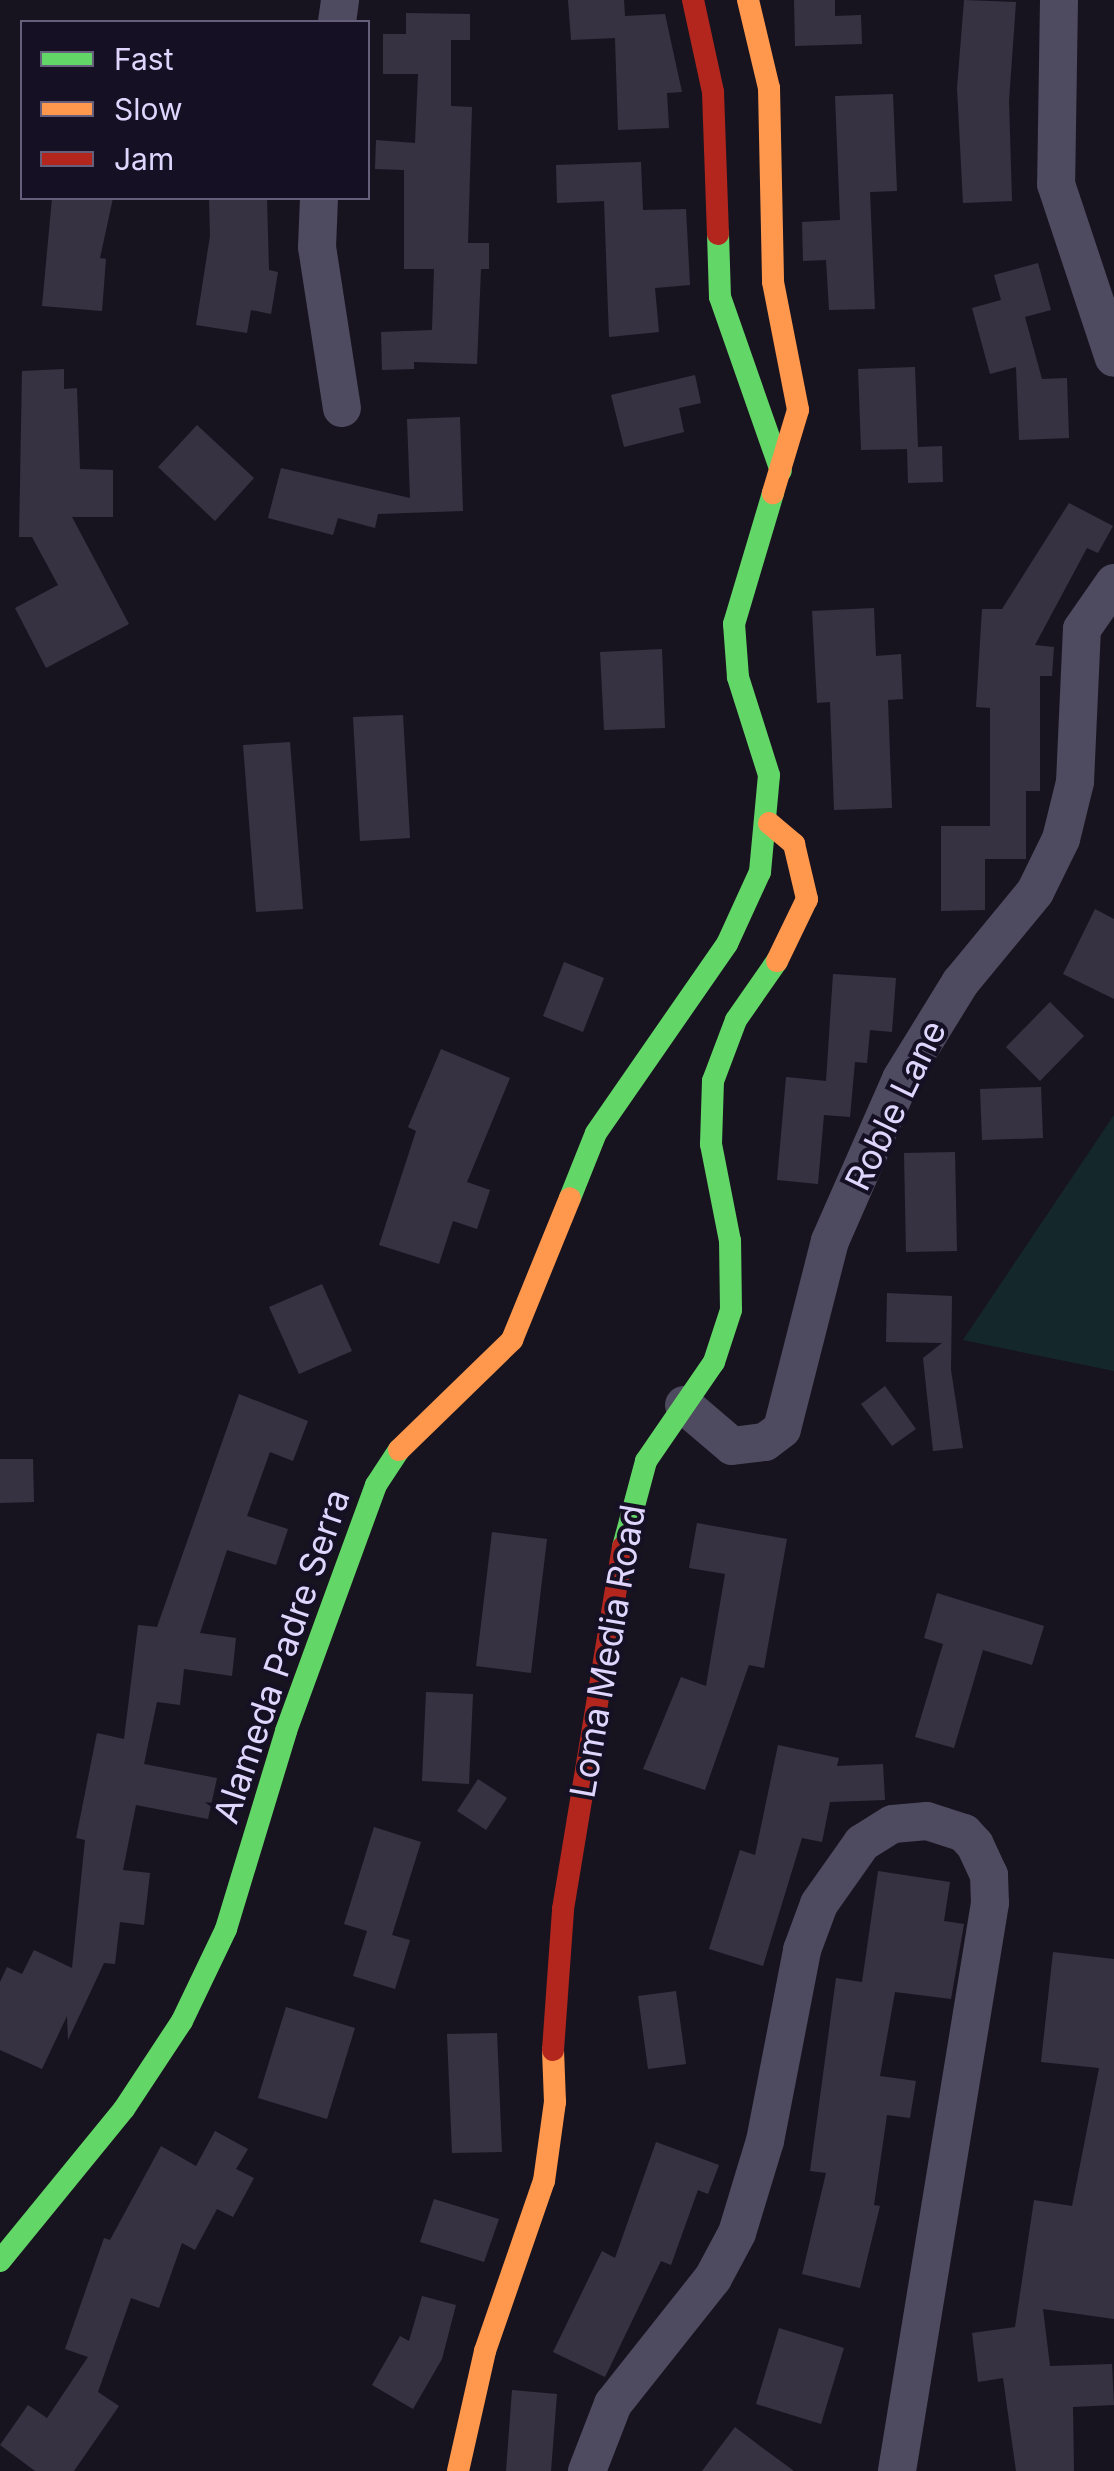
<!DOCTYPE html>
<style>
body{margin:0}
#map{position:relative;width:1114px;height:2471px;overflow:hidden;background:#18141f;font-family:Inter,sans-serif}
div>[style]{position:absolute}
[style*='--x']{left:calc(var(--x)*1px);top:calc(var(--y)*1px);width:calc(var(--w)*1px);rotate:calc(var(--a)*1deg)}
.green>*{inset:0;background:#14282c}
.building>*{inset:0;background:#373242}
.street>*{height:38px;margin:-19px;padding:0 19px;transform-origin:19px;border-radius:19px;background:#4e4a60}
.fast>*{height:22px;margin:-11px;padding:0 11px;transform-origin:11px;border-radius:11px;background:#63d668}
.slow>*{height:22px;margin:-11px;padding:0 11px;transform-origin:11px;border-radius:11px;background:#ff974d}
.jam>*{height:22px;margin:-11px;padding:0 11px;transform-origin:11px;border-radius:11px;background:#b3261e}
span{translate:-50% -50%;white-space:nowrap;text-align:center;line-height:1.15;-webkit-text-stroke:8px #161024;paint-order:stroke}
.street-label{font-size:35px;color:#dfd5fd}
.legend{position:absolute;left:20px;top:20px;width:350px;height:180px;box-sizing:border-box;background:#161024;border:2px solid #665f7b;margin:0;padding:12px 18px;list-style:none;font-size:30px;color:#dfd5fd}
.legend li{display:flex;align-items:center;gap:20px;height:50px}
.legend b{width:50px;border:2px solid #665f7b}
</style>
<div id="map">
<div class="green">
<i style="clip-path:polygon(1114px 1115px,1114px 1371px,963px 1340px)"></i>
</div>
<div class="building">
<i style="clip-path:polygon(568px 0,624px 0,625px 16px,665px 14px,682px 92px,667px 93px,669px 128px,618px 130px,615px 38px,571px 40px)"></i>
<i style="clip-path:polygon(794px 0,835px 0,835px 16px,861px 15px,862px 44px,795px 46px)"></i>
<i style="clip-path:polygon(964px 0,1016px 2px,1009px 101px,1012px 201px,963px 203px,957px 88px)"></i>
<i style="clip-path:polygon(406px 13px,470px 14px,470px 40px,451px 40px,451px 106px,472px 107px,468px 243px,489px 243px,489px 269px,481px 269px,477px 364px,414px 362px,414px 369px,382px 370px,381px 332px,432px 330px,434px 269px,404px 269px,404px 170px,375px 169px,376px 140px,415px 143px,418px 74px,383px 74px,383px 34px,406px 34px)"></i>
<i style="clip-path:polygon(893px 94px,897px 191px,870px 192px,875px 309px,829px 310px,826px 260px,803px 261px,802px 222px,840px 220px,835px 96px)"></i>
<i style="clip-path:polygon(641px 162px,643px 210px,686px 209px,690px 285px,655px 288px,659px 332px,609px 337px,604px 201px,557px 203px,556px 165px)"></i>
<i style="clip-path:polygon(52px 198px,113px 198px,100px 258px,106px 259px,102px 311px,42px 306px)"></i>
<i style="clip-path:polygon(209px 198px,267px 198px,269px 270px,278px 272px,271px 314px,251px 310px,247px 333px,196px 325px,210px 236px)"></i>
<i style="clip-path:polygon(1038px 263px,1051px 310px,1025px 317px,1042px 379px,1067px 378px,1069px 438px,1019px 440px,1016px 367px,990px 374px,972px 308px,1001px 300px,994px 275px)"></i>
<i style="clip-path:polygon(915px 367px,918px 447px,942px 446px,943px 482px,908px 483px,907px 449px,861px 450px,858px 369px)"></i>
<i style="clip-path:polygon(64px 369px,64px 389px,77px 388px,80px 469px,113px 470px,113px 517px,72px 517px,129px 624px,46px 668px,15px 608px,58px 585px,32px 537px,19px 537px,22px 371px)"></i>
<i style="clip-path:polygon(695px 375px,701px 403px,679px 408px,684px 432px,624px 447px,611px 395px)"></i>
<i style="clip-path:polygon(460px 417px,463px 511px,378px 514px,375px 528px,338px 518px,333px 535px,268px 518px,281px 468px,410px 498px,407px 419px)"></i>
<i style="clip-path:polygon(197px 425px,254px 478px,215px 521px,158px 467px)"></i>
<i style="clip-path:polygon(1069px 503px,1113px 526px,1098px 553px,1087px 548px,1035px 645px,1054px 647px,1052px 676px,1040px 676px,1040px 791px,1026px 791px,1026px 859px,985px 859px,985px 910px,941px 911px,941px 826px,990px 826px,990px 708px,976px 707px,982px 609px,1002px 609px)"></i>
<i style="clip-path:polygon(874px 608px,876px 656px,901px 654px,903px 699px,888px 700px,892px 808px,834px 810px,830px 702px,817px 703px,812px 611px)"></i>
<i style="clip-path:polygon(662px 649px,665px 728px,604px 730px,600px 652px)"></i>
<i style="clip-path:polygon(403px 715px,410px 838px,360px 841px,353px 717px)"></i>
<i style="clip-path:polygon(290px 742px,303px 909px,256px 912px,243px 745px)"></i>
<i style="clip-path:polygon(1095px 909px,1114px 919px,1114px 999px,1063px 974px)"></i>
<i style="clip-path:polygon(564px 962px,604px 978px,583px 1032px,543px 1016px)"></i>
<i style="clip-path:polygon(833px 974px,896px 978px,892px 1032px,870px 1030px,867px 1063px,855px 1062px,850px 1117px,824px 1115px,818px 1184px,777px 1180px,786px 1077px,826px 1081px)"></i>
<i style="clip-path:polygon(1050px 1002px,1084px 1036px,1040px 1081px,1006px 1047px)"></i>
<i style="clip-path:polygon(441px 1049px,510px 1078px,467px 1182px,490px 1190px,477px 1229px,453px 1221px,439px 1264px,379px 1245px,416px 1131px,408px 1127px)"></i>
<i style="clip-path:polygon(1041px 1087px,1043px 1138px,982px 1140px,980px 1089px)"></i>
<i style="clip-path:polygon(955px 1152px,957px 1251px,906px 1252px,904px 1153px)"></i>
<i style="clip-path:polygon(322px 1284px,352px 1351px,299px 1374px,269px 1307px)"></i>
<i style="clip-path:polygon(887px 1293px,952px 1296px,951px 1370px,963px 1448px,933px 1451px,923px 1358px,942px 1343px,886px 1342px)"></i>
<i style="clip-path:polygon(885px 1386px,916px 1429px,892px 1446px,861px 1404px)"></i>
<i style="clip-path:polygon(239px 1394px,308px 1421px,293px 1461px,270px 1452px,247px 1516px,288px 1529px,276px 1565px,227px 1550px,200px 1633px,236px 1638px,232px 1676px,184px 1669px,180px 1705px,157px 1702px,144px 1764px,217px 1778px,208px 1819px,136px 1805px,123px 1870px,150px 1873px,144px 1925px,120px 1922px,115px 1964px,104px 1963px,68px 2040px,67px 2016px,42px 2069px,0 2050px,0 1982px,7px 1967px,22px 1974px,34px 1950px,72px 1968px,85px 1840px,76px 1838px,97px 1733px,124px 1739px,138px 1625px,157px 1627px)"></i>
<i style="clip-path:polygon(0 1459px,33px 1459px,34px 1502px,0 1503px)"></i>
<i style="clip-path:polygon(697px 1523px,787px 1539px,764px 1668px,749px 1665px,705px 1790px,643px 1769px,681px 1677px,706px 1686px,725px 1574px,689px 1568px)"></i>
<i style="clip-path:polygon(492px 1532px,547px 1539px,531px 1673px,476px 1666px)"></i>
<i style="clip-path:polygon(937px 1593px,1044px 1626px,1032px 1665px,983px 1650px,954px 1748px,915px 1737px,943px 1644px,924px 1638px)"></i>
<i style="clip-path:polygon(426px 1692px,473px 1694px,469px 1784px,422px 1781px)"></i>
<i style="clip-path:polygon(778px 1745px,839px 1758px,837px 1766px,883px 1764px,885px 1800px,830px 1802px,822px 1842px,802px 1838px,763px 1966px,709px 1949px,740px 1850px,755px 1855px)"></i>
<i style="clip-path:polygon(478px 1779px,507px 1798px,486px 1830px,457px 1811px)"></i>
<i style="clip-path:polygon(374px 1827px,421px 1842px,392px 1935px,410px 1940px,395px 1989px,353px 1976px,367px 1931px,344px 1924px)"></i>
<i style="clip-path:polygon(878px 1871px,950px 1882px,944px 1921px,964px 1924px,951px 1999px,895px 1992px,880px 2076px,916px 2081px,910px 2118px,887px 2115px,874px 2205px,880px 2206px,860px 2288px,802px 2274px,826px 2173px,810px 2171px,836px 1978px,862px 1982px)"></i>
<i style="clip-path:polygon(1053px 1952px,1114px 1959px,1114px 2319px,1043px 2309px,1050px 2366px,1112px 2364px,1114px 2405px,1073px 2407px,1074px 2471px,1016px 2471px,1003px 2378px,978px 2382px,972px 2333px,1015px 2327px,1034px 2200px,1072px 2206px,1099px 2068px,1041px 2062px)"></i>
<i style="clip-path:polygon(676px 1991px,686px 2064px,648px 2069px,638px 1996px)"></i>
<i style="clip-path:polygon(286px 2007px,355px 2028px,327px 2119px,258px 2098px)"></i>
<i style="clip-path:polygon(497px 2033px,502px 2152px,452px 2153px,447px 2034px)"></i>
<i style="clip-path:polygon(215px 2131px,248px 2149px,236px 2169px,254px 2178px,233px 2217px,217px 2209px,195px 2250px,182px 2243px,159px 2308px,131px 2298px,98px 2392px,119px 2406px,74px 2471px,35px 2471px,0 2445px,28px 2405px,47px 2418px,88px 2357px,65px 2349px,104px 2238px,110px 2240px,161px 2146px,196px 2166px)"></i>
<i style="clip-path:polygon(656px 2142px,719px 2165px,708px 2194px,698px 2190px,671px 2265px,661px 2261px,605px 2377px,553px 2352px,602px 2251px,615px 2258px)"></i>
<i style="clip-path:polygon(434px 2199px,499px 2219px,484px 2262px,420px 2242px)"></i>
<i style="clip-path:polygon(422px 2296px,456px 2305px,442px 2359px,413px 2409px,372px 2385px,400px 2336px,409px 2341px)"></i>
<i style="clip-path:polygon(779px 2328px,844px 2348px,821px 2424px,756px 2404px)"></i>
<i style="clip-path:polygon(512px 2390px,557px 2394px,551px 2471px,506px 2471px)"></i>
<i style="clip-path:polygon(735px 2427px,760px 2446px,794px 2471px,702px 2471px)"></i>
</div>
<div class="street">
<i style="--x:1059;--y:0;--w:184;--a:90.9"></i>
<i style="--x:1056;--y:184;--w:183;--a:71.6"></i>
<i style="--x:337;--y:22;--w:22;--a:-82"></i>
<i style="--x:319;--y:198;--w:49;--a:92.3"></i>
<i style="--x:317;--y:247;--w:163;--a:81.2"></i>
<i style="--x:684;--y:1405;--w:63;--a:40.5"></i>
<i style="--x:732;--y:1446;--w:33;--a:-7"></i>
<i style="--x:765;--y:1442;--w:21;--a:-37"></i>
<i style="--x:782;--y:1429;--w:194;--a:-75.7"></i>
<i style="--x:830;--y:1241;--w:177;--a:-66.3"></i>
<i style="--x:901;--y:1079;--w:113;--a:-58.4"></i>
<i style="--x:960;--y:983;--w:118;--a:-50.5"></i>
<i style="--x:1035;--y:892;--w:59;--a:-63.9"></i>
<i style="--x:1061;--y:839;--w:59;--a:-76.2"></i>
<i style="--x:1075;--y:782;--w:153;--a:-87.4"></i>
<i style="--x:1082;--y:629;--w:56;--a:-55.2"></i>
<i style="--x:587;--y:2471;--w:72;--a:-68.8"></i>
<i style="--x:613;--y:2404;--w:161;--a:-51.6"></i>
<i style="--x:713;--y:2278;--w:51;--a:-61.9"></i>
<i style="--x:737;--y:2233;--w:96;--a:-73.1"></i>
<i style="--x:765;--y:2141;--w:195;--a:-79"></i>
<i style="--x:802;--y:1950;--w:49;--a:-69.7"></i>
<i style="--x:819;--y:1904;--w:75;--a:-54.8"></i>
<i style="--x:862;--y:1843;--w:36;--a:-32"></i>
<i style="--x:893;--y:1824;--w:34;--a:-5"></i>
<i style="--x:927;--y:1821;--w:39;--a:18"></i>
<i style="--x:964;--y:1833;--w:16;--a:47"></i>
<i style="--x:975;--y:1845;--w:33;--a:65"></i>
<i style="--x:989;--y:1875;--w:28;--a:88"></i>
<i style="--x:990;--y:1903;--w:576;--a:99.3"></i>
</div>
<div class="fast">
<i style="--x:718;--y:234;--w:63;--a:88.2"></i>
<i style="--x:720;--y:297;--w:184;--a:70.7"></i>
<i style="--x:570;--y:1198;--w:70;--a:-68.2"></i>
<i style="--x:596;--y:1133;--w:230;--a:-55.3"></i>
<i style="--x:727;--y:944;--w:79;--a:-65.4"></i>
<i style="--x:760;--y:872;--w:97;--a:-84.7"></i>
<i style="--x:769;--y:775;--w:103;--a:-107.6"></i>
<i style="--x:738;--y:677;--w:53;--a:-94.3"></i>
<i style="--x:734;--y:624;--w:137;--a:-73.4"></i>
<i style="--x:623;--y:1547;--w:89;--a:-75"></i>
<i style="--x:646;--y:1461;--w:120;--a:-55.5"></i>
<i style="--x:714;--y:1362;--w:55;--a:-71.9"></i>
<i style="--x:731;--y:1310;--w:69;--a:-90.8"></i>
<i style="--x:730;--y:1241;--w:99;--a:-101.1"></i>
<i style="--x:711;--y:1144;--w:63;--a:-88.2"></i>
<i style="--x:713;--y:1081;--w:65;--a:-69.3"></i>
<i style="--x:736;--y:1020;--w:72;--a:-55.2"></i>
<i style="--x:0;--y:2261;--w:196;--a:-50.8"></i>
<i style="--x:124;--y:2109;--w:105;--a:-56.6"></i>
<i style="--x:182;--y:2021;--w:102;--a:-64.4"></i>
<i style="--x:226;--y:1929;--w:207;--a:-73.1"></i>
<i style="--x:286;--y:1731;--w:262;--a:-69.9"></i>
<i style="--x:376;--y:1485;--w:42;--a:-56.7"></i>
</div>
<div class="slow">
<i style="--x:748;--y:0;--w:90;--a:76.6"></i>
<i style="--x:769;--y:88;--w:194;--a:88.8"></i>
<i style="--x:773;--y:282;--w:130;--a:78.9"></i>
<i style="--x:798;--y:410;--w:87;--a:106.8"></i>
<i style="--x:769;--y:823;--w:33;--a:40"></i>
<i style="--x:794;--y:844;--w:57;--a:76.7"></i>
<i style="--x:807;--y:899;--w:69;--a:115.8"></i>
<i style="--x:399;--y:1450;--w:158;--a:-44.2"></i>
<i style="--x:512;--y:1340;--w:153;--a:-67.8"></i>
<i style="--x:458;--y:2471;--w:123;--a:-77.3"></i>
<i style="--x:485;--y:2351;--w:180;--a:-70.9"></i>
<i style="--x:544;--y:2181;--w:80;--a:-82.1"></i>
<i style="--x:555;--y:2102;--w:52;--a:-92.2"></i>
</div>
<div class="jam">
<i style="--x:693;--y:0;--w:94;--a:77.7"></i>
<i style="--x:713;--y:92;--w:142;--a:88"></i>
<i style="--x:553;--y:2050;--w:141;--a:-85.9"></i>
<i style="--x:563;--y:1909;--w:367;--a:-80.6"></i>
</div>
<div class="street-label">
<span style="left:895px;top:1105px;rotate:-64deg">Roble Lane</span>
<span style="left:607px;top:1651px;rotate:-80deg">Loma Media Road</span>
<span style="left:281px;top:1656px;rotate:-71deg">Alameda Padre Serra</span>
</div>
<ul class="legend">
<li><b style="height:12px;background:#63d668"></b>Fast</li>
<li><b style="height:12px;background:#ff974d"></b>Slow</li>
<li><b style="height:12px;background:#b3261e"></b>Jam</li>
</ul>
</div>
